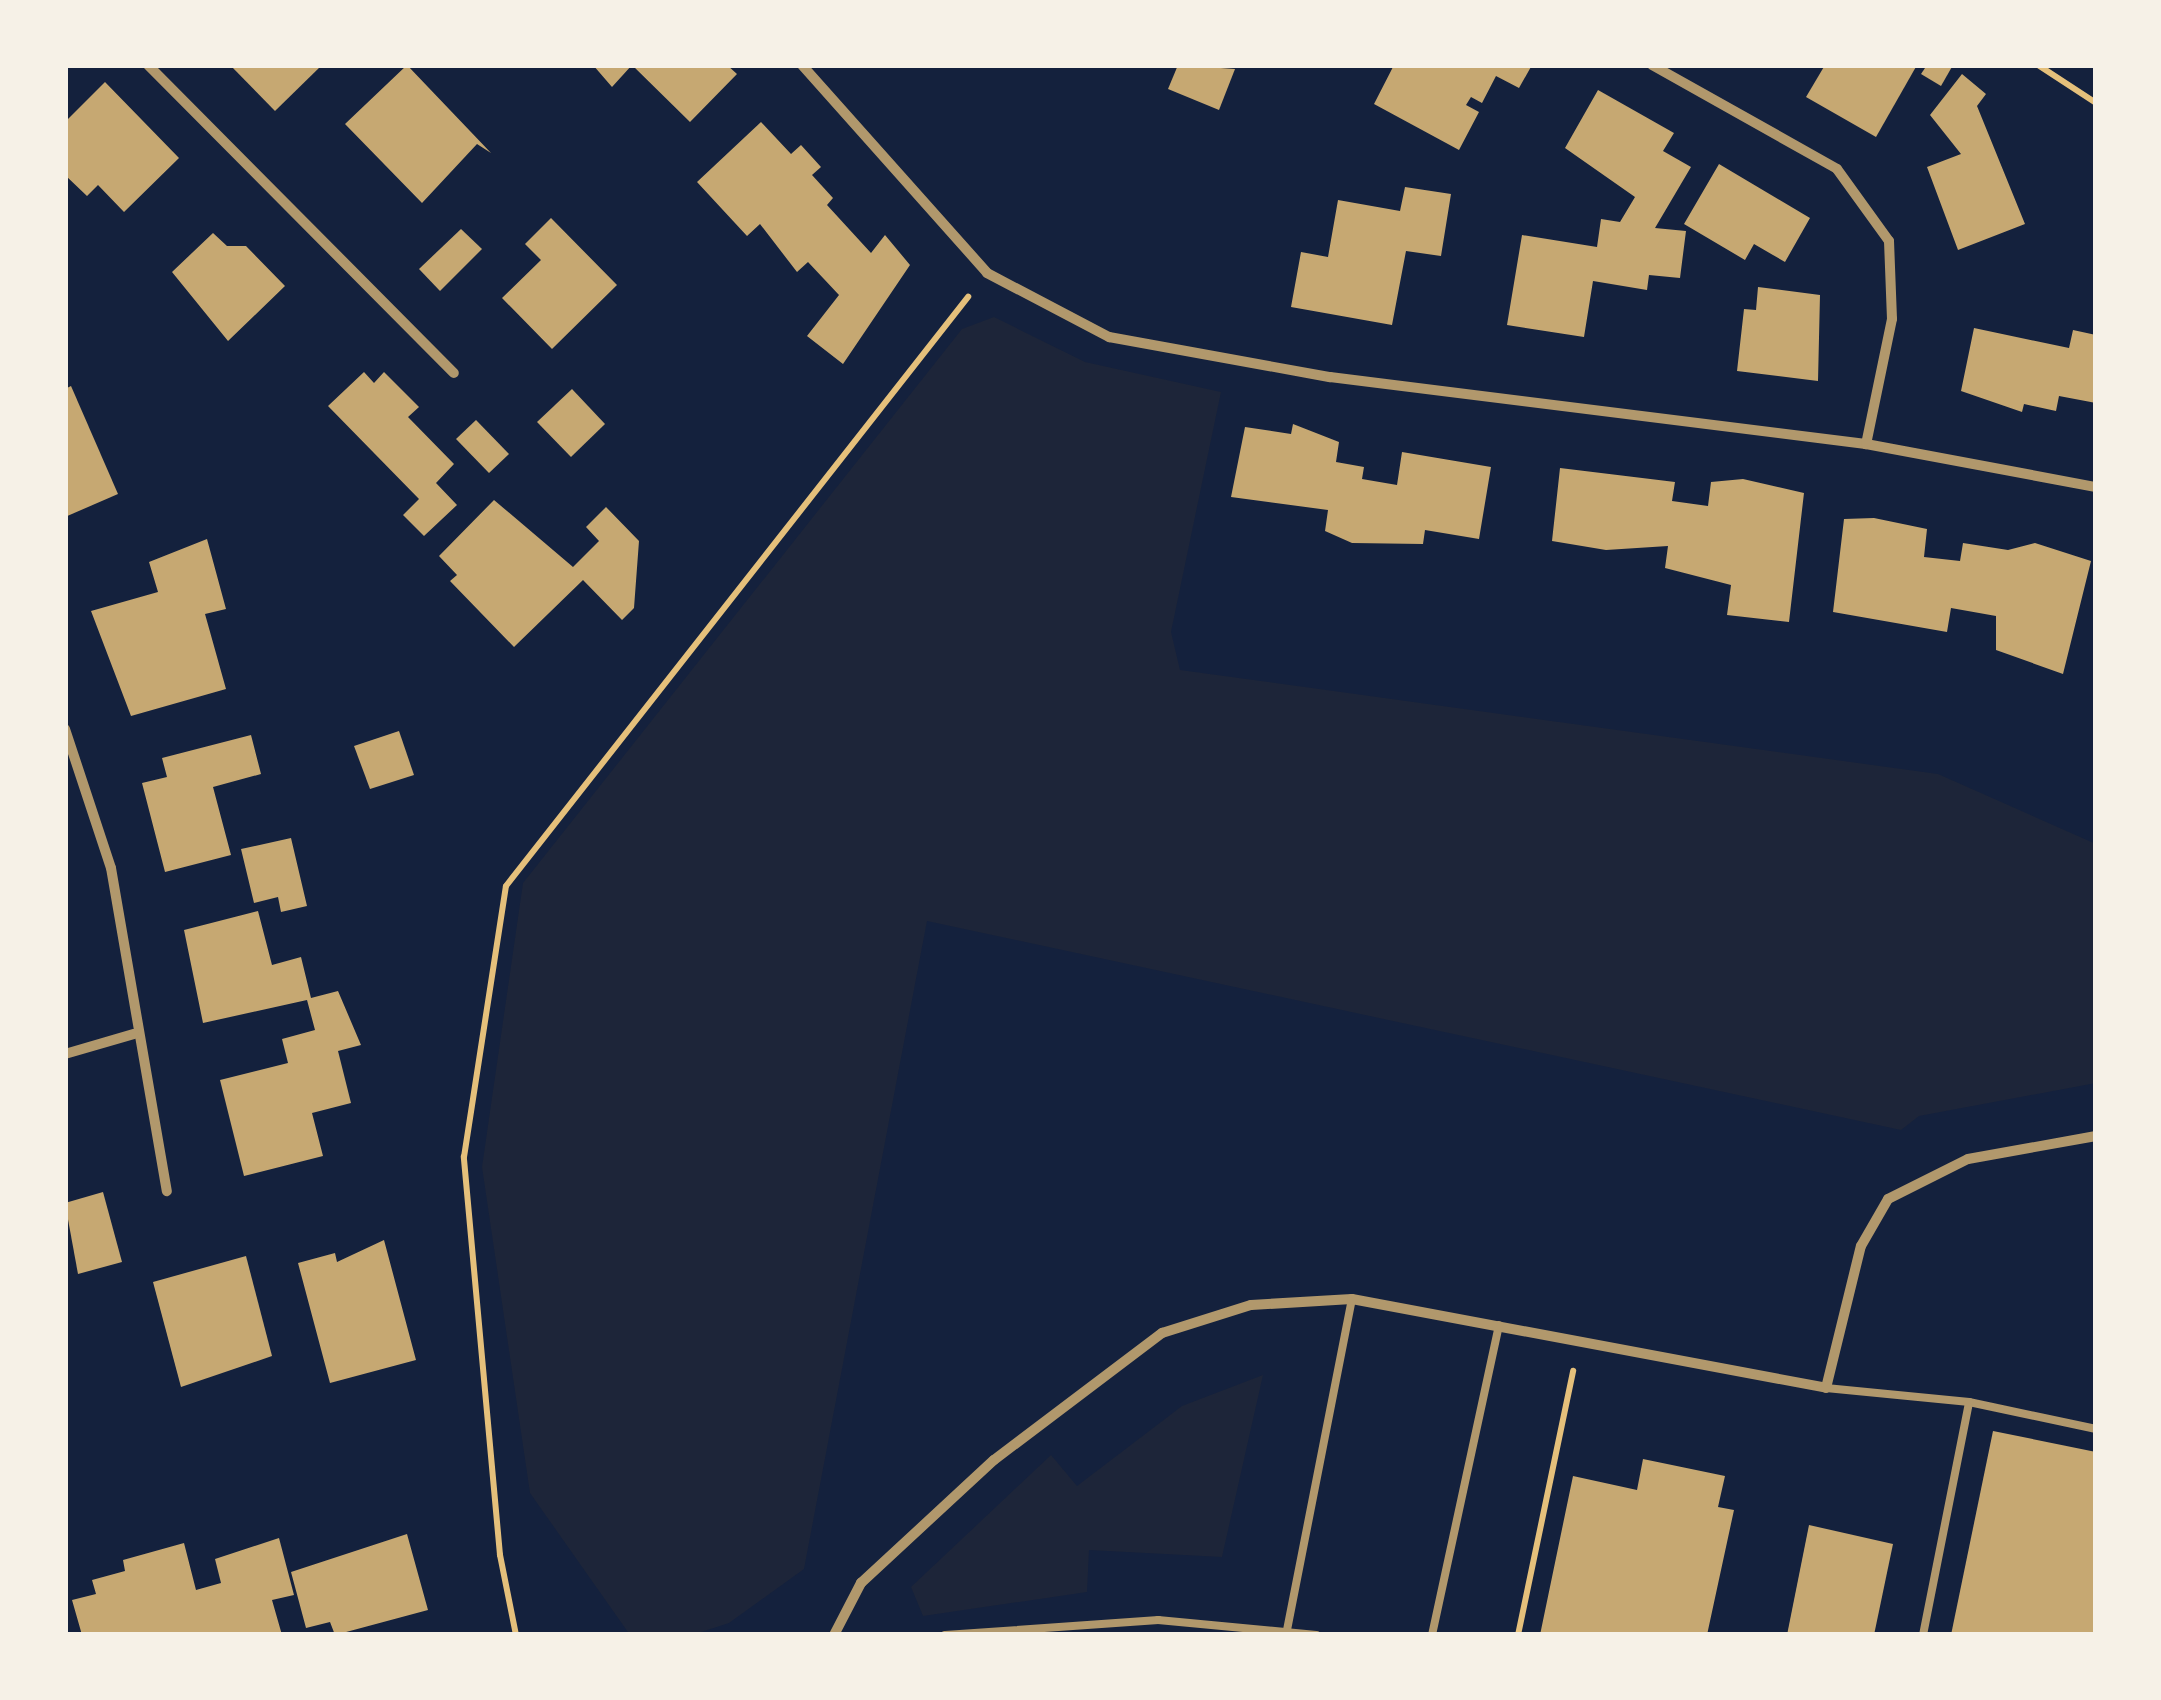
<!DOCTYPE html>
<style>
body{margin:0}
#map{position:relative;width:2161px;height:1700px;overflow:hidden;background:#14213d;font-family:"Fira Sans Condensed",sans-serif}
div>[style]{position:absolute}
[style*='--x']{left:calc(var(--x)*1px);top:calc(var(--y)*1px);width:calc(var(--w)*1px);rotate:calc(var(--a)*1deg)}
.green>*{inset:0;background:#1d2539}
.building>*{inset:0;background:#c6a872}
.path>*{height:6px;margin:-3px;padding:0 3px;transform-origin:3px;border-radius:3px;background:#e5c07b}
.service>*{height:8px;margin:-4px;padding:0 4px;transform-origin:4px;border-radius:4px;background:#b1986c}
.minor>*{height:10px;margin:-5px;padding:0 5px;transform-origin:5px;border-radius:5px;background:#b1986c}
span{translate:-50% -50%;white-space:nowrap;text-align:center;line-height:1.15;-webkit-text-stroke:9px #f6f1e7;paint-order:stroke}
.frame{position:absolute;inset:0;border:68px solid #f6f1e7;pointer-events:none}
</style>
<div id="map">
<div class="green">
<i style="clip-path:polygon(994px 317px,1085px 362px,1221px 392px,1171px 632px,1180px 670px,1938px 774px,2096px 844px,2096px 1083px,1919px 1116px,1901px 1130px,927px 921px,804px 1569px,729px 1623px,692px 1635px,630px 1635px,530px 1493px,482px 1167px,523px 883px,962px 329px)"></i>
<i style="clip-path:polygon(1263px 1375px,1222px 1557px,1089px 1550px,1087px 1592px,923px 1616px,911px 1587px,1051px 1455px,1077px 1486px,1182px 1406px)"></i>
</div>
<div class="building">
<i style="clip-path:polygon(230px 65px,322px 65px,275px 111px)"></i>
<i style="clip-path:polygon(407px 65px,491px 153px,477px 144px,422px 203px,345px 124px)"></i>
<i style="clip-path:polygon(593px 65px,727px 65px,737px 74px,690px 122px,632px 65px,612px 87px)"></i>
<i style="clip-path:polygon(1178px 65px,1235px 69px,1219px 110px,1168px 89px)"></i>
<i style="clip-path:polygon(1394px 65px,1401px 68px,1532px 65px,1519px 88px,1496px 76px,1482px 103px,1471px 97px,1466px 105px,1479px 112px,1459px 150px,1374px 104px)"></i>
<i style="clip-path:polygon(1825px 65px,1917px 65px,1876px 137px,1806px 97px)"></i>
<i style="clip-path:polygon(1927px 65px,1953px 65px,1941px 86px,1921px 74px)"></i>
<i style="clip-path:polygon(1962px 74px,1986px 94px,1977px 106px,2025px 224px,1958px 250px,1927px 167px,1961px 154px,1930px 115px)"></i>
<i style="clip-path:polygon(105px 82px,179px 158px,124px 212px,98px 185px,87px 196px,65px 175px,65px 122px)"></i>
<i style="clip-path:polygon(1598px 90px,1674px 133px,1663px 151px,1691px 167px,1655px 228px,1686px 231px,1680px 278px,1649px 275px,1647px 290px,1593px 281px,1584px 337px,1507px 325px,1522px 235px,1597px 247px,1601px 219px,1620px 222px,1635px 197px,1565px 148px)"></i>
<i style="clip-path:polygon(761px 122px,791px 154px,801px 145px,821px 167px,812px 175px,833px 198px,827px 205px,871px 253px,885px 235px,910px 265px,843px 364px,807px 336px,839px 295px,808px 262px,797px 272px,760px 224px,747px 236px,697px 182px)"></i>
<i style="clip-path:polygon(1719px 164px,1810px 218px,1785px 262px,1754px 244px,1745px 260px,1684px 224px)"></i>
<i style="clip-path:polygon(1405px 187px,1451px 194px,1441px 256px,1406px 251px,1392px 325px,1291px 307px,1301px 252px,1328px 257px,1338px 200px,1400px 211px)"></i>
<i style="clip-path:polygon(551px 218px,617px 285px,552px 349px,502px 298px,541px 260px,525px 244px)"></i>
<i style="clip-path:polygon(461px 229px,482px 249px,440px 291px,419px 269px)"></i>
<i style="clip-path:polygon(213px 233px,227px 246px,246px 246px,285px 286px,228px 341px,172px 272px)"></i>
<i style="clip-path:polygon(1758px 287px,1820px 295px,1818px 381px,1737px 371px,1744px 309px,1756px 310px)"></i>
<i style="clip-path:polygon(1974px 328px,2069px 348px,2073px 330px,2096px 335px,2096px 403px,2059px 396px,2056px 411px,2024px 404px,2022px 412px,1961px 391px)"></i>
<i style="clip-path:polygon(364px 372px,374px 383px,384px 372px,419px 407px,408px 417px,454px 464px,436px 483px,457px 505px,424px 536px,403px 515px,419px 499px,328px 406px)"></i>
<i style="clip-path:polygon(71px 386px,118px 494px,65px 517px,65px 389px)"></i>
<i style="clip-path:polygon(572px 389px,605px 424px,571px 457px,537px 422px)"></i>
<i style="clip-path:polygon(476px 420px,509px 454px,489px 473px,456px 439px)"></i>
<i style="clip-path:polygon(1293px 424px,1339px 442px,1336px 462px,1364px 467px,1362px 479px,1397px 485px,1402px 452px,1491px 467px,1479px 539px,1425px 530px,1423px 544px,1352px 543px,1325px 531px,1328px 510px,1231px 497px,1245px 427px,1291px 434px)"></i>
<i style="clip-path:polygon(1560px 468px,1675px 482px,1672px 501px,1708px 506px,1711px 482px,1743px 479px,1804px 493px,1789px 622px,1727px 615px,1731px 585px,1665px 568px,1668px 546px,1606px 550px,1552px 541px)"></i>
<i style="clip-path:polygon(494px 500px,573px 567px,599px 541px,586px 527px,606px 507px,639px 541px,634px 608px,622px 620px,583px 580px,514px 647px,450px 581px,457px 575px,439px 556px)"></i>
<i style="clip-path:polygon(1874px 518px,1927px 529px,1924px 557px,1960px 561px,1963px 543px,2008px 550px,2035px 543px,2091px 561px,2063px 674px,1996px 650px,1996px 616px,1951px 608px,1947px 632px,1833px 612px,1844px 519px)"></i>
<i style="clip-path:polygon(207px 539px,226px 609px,205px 614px,226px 689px,131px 716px,91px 611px,158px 592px,149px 562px)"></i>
<i style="clip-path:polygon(399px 731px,414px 775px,370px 789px,354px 746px)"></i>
<i style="clip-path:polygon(251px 735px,261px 774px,213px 787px,231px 855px,165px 872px,142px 783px,167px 777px,162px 758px)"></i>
<i style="clip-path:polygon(291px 838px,307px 906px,281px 912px,278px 897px,254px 903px,241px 849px)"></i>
<i style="clip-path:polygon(258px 911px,272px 965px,301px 957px,311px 998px,338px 991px,361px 1045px,338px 1051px,351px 1103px,312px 1113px,323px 1156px,244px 1176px,220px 1080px,288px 1063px,282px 1039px,315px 1030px,307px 1000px,203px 1023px,184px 930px)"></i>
<i style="clip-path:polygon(103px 1192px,122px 1262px,78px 1274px,65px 1203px)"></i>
<i style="clip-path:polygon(384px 1240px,416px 1360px,330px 1383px,298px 1263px,335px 1253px,337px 1262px)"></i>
<i style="clip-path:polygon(246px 1256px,272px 1356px,181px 1387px,153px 1282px)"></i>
<i style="clip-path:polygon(1993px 1431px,2096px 1452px,2096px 1635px,1951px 1635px)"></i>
<i style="clip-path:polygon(1643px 1459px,1725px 1476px,1718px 1507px,1734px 1510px,1707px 1635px,1540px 1635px,1573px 1476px,1637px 1490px)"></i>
<i style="clip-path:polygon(1809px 1525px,1893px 1544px,1874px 1635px,1787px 1635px)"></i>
<i style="clip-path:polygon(407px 1534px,428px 1610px,335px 1635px,330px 1622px,306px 1628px,291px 1572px)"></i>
<i style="clip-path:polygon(279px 1538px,294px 1595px,272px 1600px,282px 1635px,82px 1635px,72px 1600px,96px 1594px,92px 1580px,125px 1571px,123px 1560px,184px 1543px,196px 1590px,221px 1583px,215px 1559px)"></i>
</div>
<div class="path">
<i style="--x:2038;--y:65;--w:69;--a:33.2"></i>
<i style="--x:516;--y:1635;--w:82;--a:-101.3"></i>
<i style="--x:500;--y:1555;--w:400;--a:-95.2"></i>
<i style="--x:464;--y:1157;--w:274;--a:-81.2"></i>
<i style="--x:506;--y:886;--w:749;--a:-51.89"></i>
<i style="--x:1518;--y:1635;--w:270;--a:-78.2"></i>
</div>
<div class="service">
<i style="--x:1826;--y:1388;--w:144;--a:5.6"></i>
<i style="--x:1969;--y:1402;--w:130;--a:12"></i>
<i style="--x:1287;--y:1630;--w:337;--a:-78.9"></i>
<i style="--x:945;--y:1635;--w:214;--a:-4"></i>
<i style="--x:1158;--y:1620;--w:159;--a:5.4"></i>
<i style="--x:1432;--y:1635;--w:317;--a:-77.8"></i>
<i style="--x:1923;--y:1635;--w:237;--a:-78.8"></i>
</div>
<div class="minor">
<i style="--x:148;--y:65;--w:434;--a:45.2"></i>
<i style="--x:802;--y:65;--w:278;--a:48.3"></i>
<i style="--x:987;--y:273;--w:138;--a:27.7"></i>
<i style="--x:1109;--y:337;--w:225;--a:10.3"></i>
<i style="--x:1330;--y:377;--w:540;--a:7.13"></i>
<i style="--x:1866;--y:444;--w:234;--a:10.6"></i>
<i style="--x:1652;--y:65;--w:212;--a:29.3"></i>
<i style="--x:1837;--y:169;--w:89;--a:54.2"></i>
<i style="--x:1889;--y:241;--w:78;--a:87.8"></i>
<i style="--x:1892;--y:319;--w:128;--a:101.7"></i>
<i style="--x:65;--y:729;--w:146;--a:71.7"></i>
<i style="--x:111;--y:868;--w:328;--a:80.2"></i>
<i style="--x:65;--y:1054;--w:72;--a:-16.2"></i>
<i style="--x:834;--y:1635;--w:59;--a:-62.6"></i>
<i style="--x:861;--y:1583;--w:181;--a:-42.8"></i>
<i style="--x:994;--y:1460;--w:211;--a:-37.1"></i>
<i style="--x:1162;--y:1333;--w:93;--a:-17.5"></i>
<i style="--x:1251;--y:1305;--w:101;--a:-3.4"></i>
<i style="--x:1352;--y:1299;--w:482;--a:10.6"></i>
<i style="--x:1826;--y:1388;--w:146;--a:-76.2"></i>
<i style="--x:1861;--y:1246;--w:54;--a:-60.1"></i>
<i style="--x:1888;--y:1199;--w:89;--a:-26.6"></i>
<i style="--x:1968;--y:1159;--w:130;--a:-10.2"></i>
</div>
<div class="frame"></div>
</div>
